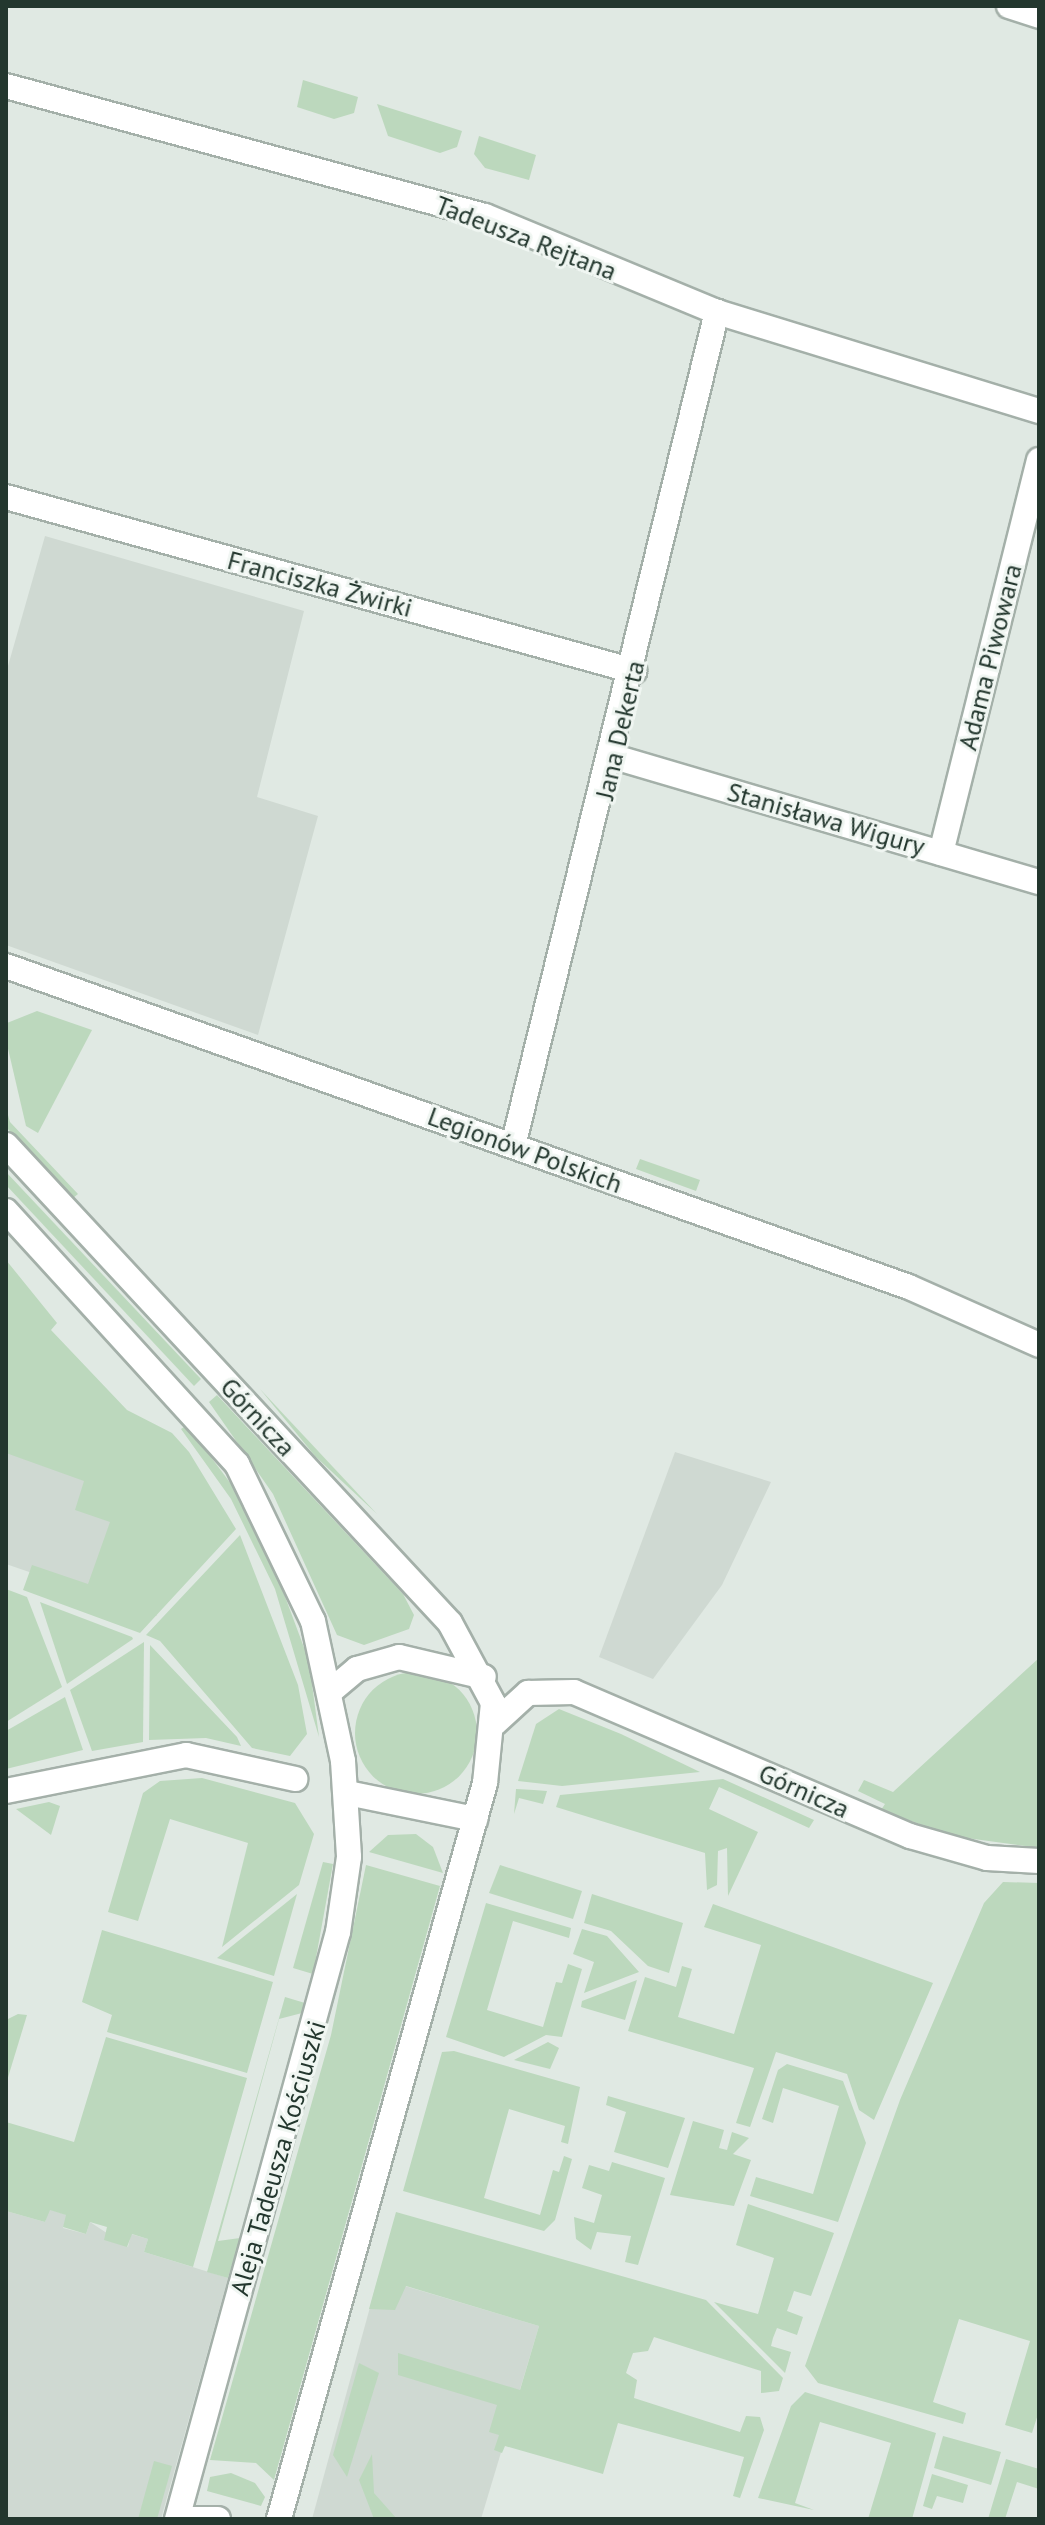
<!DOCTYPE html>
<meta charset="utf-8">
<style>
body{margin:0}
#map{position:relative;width:1045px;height:2525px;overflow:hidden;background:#e0e9e3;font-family:"PT Sans",sans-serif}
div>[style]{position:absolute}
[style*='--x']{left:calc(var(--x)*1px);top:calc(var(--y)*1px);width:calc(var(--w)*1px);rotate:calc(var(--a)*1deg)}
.built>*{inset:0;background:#cfd9d2}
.green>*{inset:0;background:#bcd8bd}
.round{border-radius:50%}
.roads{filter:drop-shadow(2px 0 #a4b0a9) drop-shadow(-2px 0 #a4b0a9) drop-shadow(0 2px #a4b0a9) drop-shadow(0 -2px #a4b0a9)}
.minor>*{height:24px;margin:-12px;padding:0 12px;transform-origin:12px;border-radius:12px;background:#fff}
.tertiary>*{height:24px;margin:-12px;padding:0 12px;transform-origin:12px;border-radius:12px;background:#fff}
span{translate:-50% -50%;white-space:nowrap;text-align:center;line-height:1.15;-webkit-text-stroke:6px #f0f6f2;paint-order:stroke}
.street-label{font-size:26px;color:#23372e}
.frame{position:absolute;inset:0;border:8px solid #23372e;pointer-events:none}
</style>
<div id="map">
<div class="built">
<i style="clip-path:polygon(45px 536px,304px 611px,257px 797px,318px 816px,258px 1035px,6px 945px,6px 673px)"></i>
<i style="clip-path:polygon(6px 1282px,157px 1616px,6px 1564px)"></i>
<i style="clip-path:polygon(675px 1452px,771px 1482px,722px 1585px,653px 1679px,599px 1657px)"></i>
<i style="clip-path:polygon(49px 2209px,67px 2215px,63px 2228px,86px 2234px,90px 2222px,128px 2247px,131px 2234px,148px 2239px,144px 2252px,228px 2278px,161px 2519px,6px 2519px,6px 2211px,45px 2222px)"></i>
<i style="clip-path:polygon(378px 2278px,539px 2326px,481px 2519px,312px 2519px)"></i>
</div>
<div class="green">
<i style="clip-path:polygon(303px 80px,358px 97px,354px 113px,334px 119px,297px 107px)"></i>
<i style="clip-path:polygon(377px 104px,462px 131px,457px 147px,440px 153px,388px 136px)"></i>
<i style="clip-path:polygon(479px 136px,536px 155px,529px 180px,485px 168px,474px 154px)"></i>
<i style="clip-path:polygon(37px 1011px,92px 1030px,38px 1133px,26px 1126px,6px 1040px,7px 1023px)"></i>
<i style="clip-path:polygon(6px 1108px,10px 1122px,78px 1194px,73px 1198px,6px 1127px)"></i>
<i style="clip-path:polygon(640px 1159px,700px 1180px,696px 1191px,636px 1169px)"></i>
<i style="clip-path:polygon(6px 1172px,201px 1379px,194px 1386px,6px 1185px)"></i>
<i style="clip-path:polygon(6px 1260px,57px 1323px,51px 1330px,127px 1410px,172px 1433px,189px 1452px,236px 1529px,140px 1633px,23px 1590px,32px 1565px,88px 1584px,110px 1522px,75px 1510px,84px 1481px,6px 1453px)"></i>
<i style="clip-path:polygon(260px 1389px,377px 1514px,315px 1456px)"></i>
<i style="clip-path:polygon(217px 1395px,403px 1594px,414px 1615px,409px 1629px,364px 1645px,337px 1635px,273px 1494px,209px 1402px)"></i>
<i style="clip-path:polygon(187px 1425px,234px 1488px,274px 1567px,309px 1661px,319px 1737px,275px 1589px,231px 1499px,181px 1429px)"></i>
<i style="clip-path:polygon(240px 1535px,298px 1685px,307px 1734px,290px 1756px,252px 1748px,160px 1641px,146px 1635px)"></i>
<i style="clip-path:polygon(6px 1589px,27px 1597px,62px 1687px,6px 1722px)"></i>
<i style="clip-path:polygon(40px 1602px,132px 1637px,133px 1639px,67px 1684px)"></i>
<i style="clip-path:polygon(144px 1642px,143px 1742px,92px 1751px,70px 1690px)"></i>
<i style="clip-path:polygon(150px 1645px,237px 1737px,241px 1746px,206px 1738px,149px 1740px)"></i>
<i style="clip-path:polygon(1039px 1658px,1039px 1848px,952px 1836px,881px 1810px,885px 1804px,858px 1791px,864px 1780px,893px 1792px)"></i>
<i class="round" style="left:355px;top:1672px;width:122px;height:122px"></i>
<i style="clip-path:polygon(65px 1697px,83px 1750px,6px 1769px,6px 1731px)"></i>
<i style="clip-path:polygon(559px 1709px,621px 1734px,700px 1772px,562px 1786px,518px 1781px,536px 1724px)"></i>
<i style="clip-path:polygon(202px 1778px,295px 1803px,314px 1834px,299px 1885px,222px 1947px,248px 1843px,170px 1819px,138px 1921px,108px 1912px,143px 1793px,160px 1781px)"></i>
<i style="clip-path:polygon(723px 1779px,814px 1820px,809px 1828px,719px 1787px,709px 1809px,758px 1832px,728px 1896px,727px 1848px,718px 1851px,717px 1885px,707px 1890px,705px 1853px,556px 1807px,560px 1795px)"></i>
<i style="clip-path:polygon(516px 1789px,534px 1790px,547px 1791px,543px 1804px,519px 1798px,514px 1814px)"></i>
<i style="clip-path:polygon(49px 1802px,60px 1806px,51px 1835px,16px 1809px)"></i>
<i style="clip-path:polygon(416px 1834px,433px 1847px,443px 1873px,369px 1852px,388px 1835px)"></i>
<i style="clip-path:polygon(323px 1862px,333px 1864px,313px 1974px,293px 1968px)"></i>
<i style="clip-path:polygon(366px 1865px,440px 1886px,274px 2480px,256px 2463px,210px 2460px,331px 2035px)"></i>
<i style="clip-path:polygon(500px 1865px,582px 1891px,573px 1919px,489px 1893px)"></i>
<i style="clip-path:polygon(1003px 1882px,1039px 1883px,1039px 2411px,1032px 2433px,1005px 2425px,1030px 2341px,959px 2319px,933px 2402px,966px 2413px,963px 2424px,818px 2383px,805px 2366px,900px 2100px,984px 1903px)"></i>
<i style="clip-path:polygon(297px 1894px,274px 1976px,217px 1958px)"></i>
<i style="clip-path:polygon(592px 1894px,683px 1923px,669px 1973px,648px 1966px,611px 1931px,584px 1923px)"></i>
<i style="clip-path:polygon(486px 1903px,571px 1928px,569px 1938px,513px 1921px,487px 2010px,543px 2027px,556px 1982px,562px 1983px,568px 1964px,582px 1969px,562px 2037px,546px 2035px,504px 2057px,446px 2037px)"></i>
<i style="clip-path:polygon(713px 1904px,933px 1983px,874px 2120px,859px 2110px,847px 2074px,776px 2052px,750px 2127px,736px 2123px,754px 2068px,628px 2031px,645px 1977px,676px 1987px,682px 1966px,692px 1969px,678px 2017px,734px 2034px,761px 1945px,704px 1927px)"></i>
<i style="clip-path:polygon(582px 1929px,607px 1936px,639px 1972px,584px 1993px,594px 1962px,573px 1954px)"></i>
<i style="clip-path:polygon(102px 1930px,273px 1982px,247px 2073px,107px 2032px,112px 2015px,82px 2002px)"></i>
<i style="clip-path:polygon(637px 1980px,625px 2020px,581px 2007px,582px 2001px)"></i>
<i style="clip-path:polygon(285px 1997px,305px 2003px,302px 2013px,279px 2019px,218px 2241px,240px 2238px,228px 2278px,207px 2272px)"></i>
<i style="clip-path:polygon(18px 2014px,27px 2015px,6px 2084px,6px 2020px)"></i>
<i style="clip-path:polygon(106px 2037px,247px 2078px,193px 2267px,144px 2252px,148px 2239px,132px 2234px,127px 2247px,104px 2240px,107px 2227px,90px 2222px,86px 2234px,63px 2227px,66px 2215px,50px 2210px,45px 2222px,6px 2211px,6px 2122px,74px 2142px)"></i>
<i style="clip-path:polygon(548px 2042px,559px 2048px,550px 2069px,514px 2060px)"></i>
<i style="clip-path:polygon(454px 2051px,580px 2087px,568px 2144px,561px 2142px,565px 2126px,509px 2109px,484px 2198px,540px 2215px,553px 2170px,559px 2172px,564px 2156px,572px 2159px,555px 2220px,544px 2231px,403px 2191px,442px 2052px)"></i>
<i style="clip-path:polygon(787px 2064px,843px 2081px,866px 2143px,838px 2222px,750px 2196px,756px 2177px,813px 2194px,839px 2106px,783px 2088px,773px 2123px,762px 2119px,778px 2070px)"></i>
<i style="clip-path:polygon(608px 2096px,685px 2118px,668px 2168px,614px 2152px,626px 2112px,606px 2105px)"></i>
<i style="clip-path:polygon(693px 2121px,724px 2130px,719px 2148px,727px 2150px,732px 2132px,749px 2138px,733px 2154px,751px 2160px,734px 2206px,670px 2195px)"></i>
<i style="clip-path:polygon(612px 2162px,665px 2178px,638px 2265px,625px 2262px,631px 2236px,597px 2232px,591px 2250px,576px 2239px,574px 2217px,594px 2223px,602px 2195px,582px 2188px,589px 2165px,609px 2171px)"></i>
<i style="clip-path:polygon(748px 2204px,834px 2233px,811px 2296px,794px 2291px,787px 2311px,803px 2317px,797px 2335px,777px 2328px,773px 2338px,771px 2346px,791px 2352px,785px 2373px,714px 2302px,758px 2314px,774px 2258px,736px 2245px)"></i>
<i style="clip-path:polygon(396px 2212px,706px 2300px,783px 2378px,779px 2391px,761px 2393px,761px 2371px,654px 2337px,648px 2351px,633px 2353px,626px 2373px,637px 2380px,634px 2398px,740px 2432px,746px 2416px,760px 2417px,764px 2430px,740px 2498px,733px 2496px,744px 2457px,618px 2423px,603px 2474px,505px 2446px,502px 2453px,494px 2450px,499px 2435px,489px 2432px,497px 2405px,398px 2375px,398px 2353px,520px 2390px,539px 2326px,406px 2286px,395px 2310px,369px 2309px)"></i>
<i style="clip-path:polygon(359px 2363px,379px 2373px,347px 2477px,333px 2455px)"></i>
<i style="clip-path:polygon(805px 2392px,936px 2433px,912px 2519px,868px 2519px,891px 2443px,820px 2422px,795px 2503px,814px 2510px,758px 2498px,791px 2406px)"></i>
<i style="clip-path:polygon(943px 2436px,1001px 2452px,991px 2485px,934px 2468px)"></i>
<i style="clip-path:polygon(372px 2454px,374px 2493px,397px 2519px,374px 2519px,359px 2480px)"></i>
<i style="clip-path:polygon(1006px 2459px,1039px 2469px,1039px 2489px,1017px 2482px,1005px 2519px,988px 2519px)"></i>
<i style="clip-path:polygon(154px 2461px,172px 2466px,157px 2519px,138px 2519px)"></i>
<i style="clip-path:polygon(231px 2473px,255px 2483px,265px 2497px,261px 2506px,207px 2491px,210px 2477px)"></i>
<i style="clip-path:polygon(932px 2474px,968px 2485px,963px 2503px,937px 2496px,932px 2509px,923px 2506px)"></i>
</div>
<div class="roads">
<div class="minor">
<i style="--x:1009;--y:6;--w:32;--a:18"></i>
<i style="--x:6;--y:86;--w:496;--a:15.2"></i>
<i style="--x:485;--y:216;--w:251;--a:22.5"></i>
<i style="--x:717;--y:312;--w:337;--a:17.1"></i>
<i style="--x:6;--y:497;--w:652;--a:15.49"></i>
<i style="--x:614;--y:757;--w:443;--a:16.4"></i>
<i style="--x:941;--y:853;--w:405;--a:-76"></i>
<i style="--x:513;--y:1146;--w:859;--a:-76.26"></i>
<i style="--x:495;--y:1723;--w:45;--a:-42.3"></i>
<i style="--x:528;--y:1693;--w:46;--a:-1.2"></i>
<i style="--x:574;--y:1692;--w:366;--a:23.2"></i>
<i style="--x:910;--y:1836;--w:80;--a:15.9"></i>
<i style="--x:987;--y:1858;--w:52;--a:3.3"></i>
<i style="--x:6;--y:1791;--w:184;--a:-11.3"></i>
<i style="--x:186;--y:1755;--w:112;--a:12.4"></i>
</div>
<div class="tertiary">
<i style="--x:6;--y:966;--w:958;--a:19.57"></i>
<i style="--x:909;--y:1287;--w:142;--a:24"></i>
<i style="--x:6;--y:1145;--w:652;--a:47.11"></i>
<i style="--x:450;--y:1623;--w:91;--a:61.7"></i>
<i style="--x:493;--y:1703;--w:80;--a:95.7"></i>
<i style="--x:485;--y:1783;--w:764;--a:105.64"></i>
<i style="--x:6;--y:1211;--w:343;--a:47.6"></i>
<i style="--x:237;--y:1464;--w:174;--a:64.2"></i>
<i style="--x:313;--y:1621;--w:143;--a:77.9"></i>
<i style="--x:343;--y:1761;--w:96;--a:86.4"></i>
<i style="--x:349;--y:1857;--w:76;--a:98.3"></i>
<i style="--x:338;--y:1932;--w:609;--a:105.34"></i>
<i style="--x:332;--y:1690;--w:33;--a:-40"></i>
<i style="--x:357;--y:1669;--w:44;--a:-15.9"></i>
<i style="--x:399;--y:1657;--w:87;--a:13.2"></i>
<i style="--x:347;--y:1793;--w:131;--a:11.5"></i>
<i style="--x:187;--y:2519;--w:31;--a:0"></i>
</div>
</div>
<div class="street-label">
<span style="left:526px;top:238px;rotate:21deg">Tadeusza Rejtana</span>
<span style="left:320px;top:584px;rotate:15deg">Franciszka Żwirki</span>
<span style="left:990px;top:657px;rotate:-76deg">Adama Piwowara</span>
<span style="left:620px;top:730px;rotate:-77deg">Jana Dekerta</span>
<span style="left:826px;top:819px;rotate:16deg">Stanisława Wigury</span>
<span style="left:525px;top:1150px;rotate:20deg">Legionów Polskich</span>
<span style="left:258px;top:1417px;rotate:47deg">Górnicza</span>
<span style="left:804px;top:1791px;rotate:24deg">Górnicza</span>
<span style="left:278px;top:2158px;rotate:-74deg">Aleja Tadeusza Kościuszki</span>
</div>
<div class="frame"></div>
</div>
